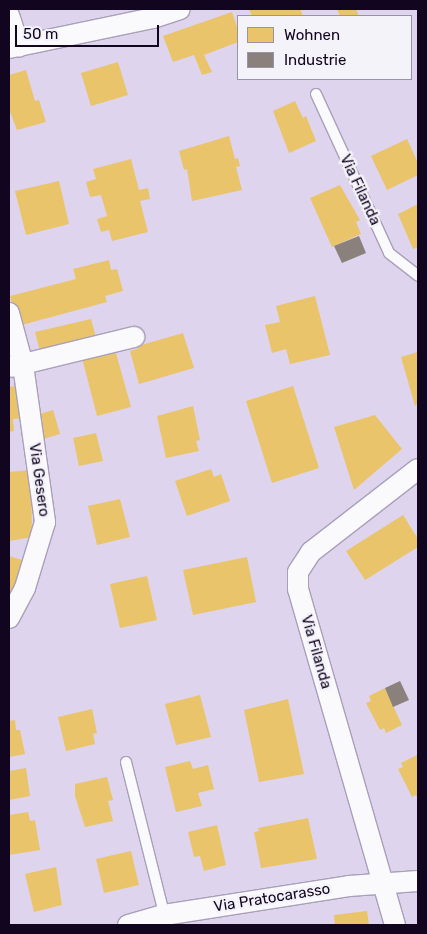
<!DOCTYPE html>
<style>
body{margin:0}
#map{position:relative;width:427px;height:934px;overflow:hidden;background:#ded4ee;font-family:Rubik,sans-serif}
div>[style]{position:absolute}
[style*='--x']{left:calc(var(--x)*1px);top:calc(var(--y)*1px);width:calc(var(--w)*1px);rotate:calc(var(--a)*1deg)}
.homes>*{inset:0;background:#e9c46a}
.industry>*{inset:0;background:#8a817c}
.roads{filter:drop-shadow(1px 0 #a99fb9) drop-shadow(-1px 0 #a99fb9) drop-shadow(0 1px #a99fb9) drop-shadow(0 -1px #a99fb9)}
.service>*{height:10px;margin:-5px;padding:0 5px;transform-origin:5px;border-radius:5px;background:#faf9fc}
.minor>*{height:20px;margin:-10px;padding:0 10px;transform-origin:10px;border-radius:10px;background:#faf9fc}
span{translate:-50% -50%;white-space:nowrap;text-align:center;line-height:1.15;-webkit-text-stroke:5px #f5f3fa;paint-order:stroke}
.street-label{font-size:15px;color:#11051f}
.frame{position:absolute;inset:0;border:10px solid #11051f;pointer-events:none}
.legend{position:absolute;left:237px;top:15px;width:175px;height:65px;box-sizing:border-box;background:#f5f3fa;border:1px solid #9a94a2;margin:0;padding:6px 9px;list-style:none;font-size:15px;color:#11051f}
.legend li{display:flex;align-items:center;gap:10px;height:25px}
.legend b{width:25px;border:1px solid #9a94a2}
.scale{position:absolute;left:15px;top:25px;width:144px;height:22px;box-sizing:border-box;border:2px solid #11051f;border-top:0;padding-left:6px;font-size:15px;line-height:18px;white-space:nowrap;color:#11051f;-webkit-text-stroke:4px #f5f3fa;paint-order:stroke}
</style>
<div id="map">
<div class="homes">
<i style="clip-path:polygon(249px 9px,300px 9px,303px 16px,252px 16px)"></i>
<i style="clip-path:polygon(337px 9px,356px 9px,359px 16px,340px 16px)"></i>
<i style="clip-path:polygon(232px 12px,238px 30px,238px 42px,204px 55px,212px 72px,202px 75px,194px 55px,173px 62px,163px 36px)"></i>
<i style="clip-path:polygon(118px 62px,128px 95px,91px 106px,81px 73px)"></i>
<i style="clip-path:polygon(26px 70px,35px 101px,39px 100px,46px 122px,17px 130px,9px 109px,9px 75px)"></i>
<i style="clip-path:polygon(295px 101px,303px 118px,306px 116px,316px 141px,289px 153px,273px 111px)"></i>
<i style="clip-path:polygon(229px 136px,235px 159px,238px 158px,240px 166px,236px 167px,242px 190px,192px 201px,187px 169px,184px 170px,179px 151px)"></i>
<i style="clip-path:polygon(407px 139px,418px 163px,418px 175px,387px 190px,371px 156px)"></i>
<i style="clip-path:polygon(131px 159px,139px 190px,148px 188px,150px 199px,140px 201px,148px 232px,112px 241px,109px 230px,101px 232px,97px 219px,107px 216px,101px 195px,90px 197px,86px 182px,96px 179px,93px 169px)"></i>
<i style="clip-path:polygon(59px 181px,69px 224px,26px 235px,15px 191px)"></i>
<i style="clip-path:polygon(340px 185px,360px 220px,356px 222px,361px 234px,332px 247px,310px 198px)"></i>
<i style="clip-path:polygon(418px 204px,418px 247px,413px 249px,398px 214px)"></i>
<i style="clip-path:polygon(109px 260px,111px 270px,117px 269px,123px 291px,105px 296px,107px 302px,18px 326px,10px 296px,76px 279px,73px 269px)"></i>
<i style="clip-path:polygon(315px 296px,330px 355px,290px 364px,286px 349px,272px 353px,265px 325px,280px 322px,276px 306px)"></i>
<i style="clip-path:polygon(91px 319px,97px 341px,41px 355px,35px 332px)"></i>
<i style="clip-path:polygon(183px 333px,194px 368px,139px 384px,130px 351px,139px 348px,138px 346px)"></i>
<i style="clip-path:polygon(114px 346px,131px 407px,97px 416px,81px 354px)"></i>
<i style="clip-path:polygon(418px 352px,418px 403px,415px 406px,401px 357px)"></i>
<i style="clip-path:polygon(24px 385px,27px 418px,13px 419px,14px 431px,9px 432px,9px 387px)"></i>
<i style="clip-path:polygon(293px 386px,319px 468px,272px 483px,246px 401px)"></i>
<i style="clip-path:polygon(193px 406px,200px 440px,196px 441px,199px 451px,166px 458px,157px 416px)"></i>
<i style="clip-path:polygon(53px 410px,60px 434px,43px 439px,36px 415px)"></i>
<i style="clip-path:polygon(375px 415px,402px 449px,354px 490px,334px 427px)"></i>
<i style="clip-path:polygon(96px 433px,103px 461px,79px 466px,73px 438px)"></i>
<i style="clip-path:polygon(211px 469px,214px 477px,221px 474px,230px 501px,187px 516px,175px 481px)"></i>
<i style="clip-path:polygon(31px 470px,32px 537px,9px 541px,9px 472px)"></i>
<i style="clip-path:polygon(120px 499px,130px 537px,97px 545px,88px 506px)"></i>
<i style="clip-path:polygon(403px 515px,418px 539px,418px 547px,365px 580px,346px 551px)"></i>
<i style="clip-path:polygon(9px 556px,25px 561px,9px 604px)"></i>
<i style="clip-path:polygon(247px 557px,256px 602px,193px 615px,183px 570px)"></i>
<i style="clip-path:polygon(147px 576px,157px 620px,120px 628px,110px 584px)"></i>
<i style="clip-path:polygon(385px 688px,402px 725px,386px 733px,384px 728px,380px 730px,366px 703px,371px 701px,369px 696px)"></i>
<i style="clip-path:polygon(200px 695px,211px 737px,176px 745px,165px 704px)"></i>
<i style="clip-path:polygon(288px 699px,304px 774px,259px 782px,244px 710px)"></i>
<i style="clip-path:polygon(92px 709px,97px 733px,93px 734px,95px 744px,66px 751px,58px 717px)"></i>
<i style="clip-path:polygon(15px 720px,16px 730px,20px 730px,25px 754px,9px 757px,9px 721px)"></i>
<i style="clip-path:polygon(417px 755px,418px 758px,418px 798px,416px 795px,412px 797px,398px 769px,403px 767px,401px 763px)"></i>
<i style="clip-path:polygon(190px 761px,193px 769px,208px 765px,214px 789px,198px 793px,202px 806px,176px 812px,165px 767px)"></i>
<i style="clip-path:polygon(26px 768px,30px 796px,9px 800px,9px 771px)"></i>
<i style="clip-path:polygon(107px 777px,113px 800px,108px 801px,113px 821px,85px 827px,75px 796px,75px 784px)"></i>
<i style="clip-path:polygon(28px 812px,30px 821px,35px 820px,40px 850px,9px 855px,9px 815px)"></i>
<i style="clip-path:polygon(308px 818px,317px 859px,261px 868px,254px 832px,259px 831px,258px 828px)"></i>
<i style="clip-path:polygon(217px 825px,226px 865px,204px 871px,200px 856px,194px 857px,188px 832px)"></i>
<i style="clip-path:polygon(131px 851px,139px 885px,104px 893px,96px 859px)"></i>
<i style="clip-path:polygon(56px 867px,62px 905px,34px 912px,25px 874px)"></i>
<i style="clip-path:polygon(367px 911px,369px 925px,335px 925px,334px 915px)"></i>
</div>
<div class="industry">
<i style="clip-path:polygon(359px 236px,366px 253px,342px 263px,334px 246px)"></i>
<i style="clip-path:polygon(400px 681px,409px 700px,393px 707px,385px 688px)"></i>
</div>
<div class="roads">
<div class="service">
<i style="--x:316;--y:94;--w:175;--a:65.3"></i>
<i style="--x:389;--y:253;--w:37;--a:38"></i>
<i style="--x:126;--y:762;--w:168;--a:75.9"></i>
</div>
<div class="minor">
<i style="--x:9;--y:15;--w:33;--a:72"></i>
<i style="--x:9;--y:48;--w:147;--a:-11.8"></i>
<i style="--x:153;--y:18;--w:28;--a:-18"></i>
<i style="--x:9;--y:313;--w:54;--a:74.9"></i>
<i style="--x:23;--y:365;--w:159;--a:82"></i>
<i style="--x:45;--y:522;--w:69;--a:106.9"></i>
<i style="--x:25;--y:588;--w:34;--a:118"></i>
<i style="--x:11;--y:367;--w:127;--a:-13.7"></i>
<i style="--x:128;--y:925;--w:37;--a:-16"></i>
<i style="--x:164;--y:915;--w:187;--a:-8.9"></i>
<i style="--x:349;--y:886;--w:69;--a:-4.1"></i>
<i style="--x:395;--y:925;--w:350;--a:-106.1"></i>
<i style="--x:298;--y:589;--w:17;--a:-90"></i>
<i style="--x:298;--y:572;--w:24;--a:-57"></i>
<i style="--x:311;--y:552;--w:135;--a:-37.8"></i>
</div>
</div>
<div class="street-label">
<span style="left:360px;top:190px;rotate:65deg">Via Filanda</span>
<span style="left:39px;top:480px;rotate:82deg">Via Gesero</span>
<span style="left:316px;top:652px;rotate:74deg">Via Filanda</span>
<span style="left:272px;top:898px;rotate:-9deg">Via Pratocarasso</span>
</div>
<div class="frame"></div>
<ul class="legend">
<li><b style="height:14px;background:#e9c46a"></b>Wohnen</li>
<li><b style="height:14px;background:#8a817c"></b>Industrie</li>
</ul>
<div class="scale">50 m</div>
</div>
